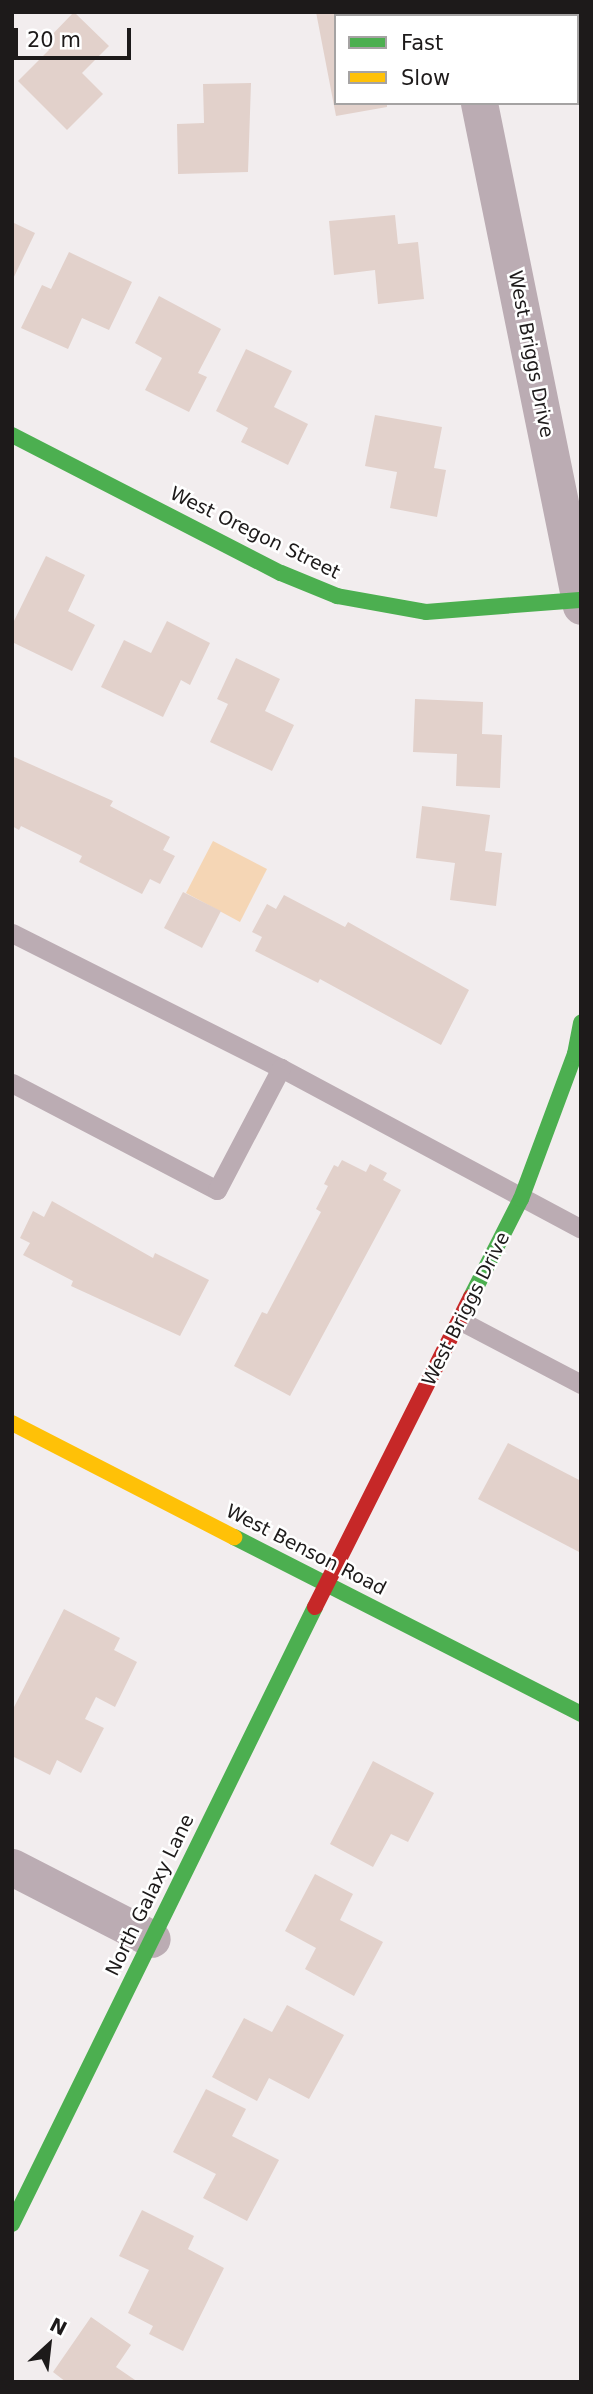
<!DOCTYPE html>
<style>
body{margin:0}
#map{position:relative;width:593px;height:2394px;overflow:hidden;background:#f2edee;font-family:"DejaVu Sans",sans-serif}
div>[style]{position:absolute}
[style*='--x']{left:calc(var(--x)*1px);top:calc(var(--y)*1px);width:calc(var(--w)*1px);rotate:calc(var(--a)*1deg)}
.green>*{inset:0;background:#f5d6b5}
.building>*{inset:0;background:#e2d1cb}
.lane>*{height:19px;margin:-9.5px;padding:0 9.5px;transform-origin:9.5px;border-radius:9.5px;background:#bbacb3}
.street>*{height:37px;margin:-18.5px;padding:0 18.5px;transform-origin:18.5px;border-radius:18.5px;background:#bbacb3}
.fast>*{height:16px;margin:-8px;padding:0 8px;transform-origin:8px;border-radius:8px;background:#4caf50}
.slow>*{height:16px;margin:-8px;padding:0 8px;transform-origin:8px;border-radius:8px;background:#ffc107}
.jam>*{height:16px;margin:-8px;padding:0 8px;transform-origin:8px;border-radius:8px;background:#c62828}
span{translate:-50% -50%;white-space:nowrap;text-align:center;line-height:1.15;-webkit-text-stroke:5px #fff;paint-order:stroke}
.street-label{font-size:19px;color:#1d1a1a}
.frame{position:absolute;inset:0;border:14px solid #1d1a1a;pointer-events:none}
.legend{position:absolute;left:334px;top:14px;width:245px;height:91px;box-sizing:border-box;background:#fff;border:2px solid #a5a3a3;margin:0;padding:9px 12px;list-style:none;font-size:21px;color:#1d1a1a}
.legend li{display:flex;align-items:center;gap:14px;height:35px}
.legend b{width:35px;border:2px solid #a5a3a3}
.north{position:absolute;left:14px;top:2310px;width:70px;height:70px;-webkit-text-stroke:5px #fff;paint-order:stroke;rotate:27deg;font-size:19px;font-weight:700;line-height:28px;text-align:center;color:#1d1a1a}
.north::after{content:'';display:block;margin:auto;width:24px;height:32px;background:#1d1a1a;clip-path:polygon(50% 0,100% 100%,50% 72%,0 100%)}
.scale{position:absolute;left:14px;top:28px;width:117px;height:32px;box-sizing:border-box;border:4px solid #1d1a1a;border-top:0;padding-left:9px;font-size:21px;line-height:24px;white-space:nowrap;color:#1d1a1a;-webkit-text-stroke:5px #fff;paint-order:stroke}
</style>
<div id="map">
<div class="green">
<i style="clip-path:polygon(213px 841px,267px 869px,240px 922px,186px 893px)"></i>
</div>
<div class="building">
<i style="clip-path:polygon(74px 12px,109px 46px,82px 73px,103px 94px,67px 130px,18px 81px,49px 50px,43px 44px)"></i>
<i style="clip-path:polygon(316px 12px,370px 12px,371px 16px,336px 16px,336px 103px,387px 103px,387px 107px,336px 116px)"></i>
<i style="clip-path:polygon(251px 83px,248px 172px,178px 174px,177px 124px,204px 123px,203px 84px)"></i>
<i style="clip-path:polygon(395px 215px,398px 244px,418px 242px,424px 299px,378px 304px,375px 270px,334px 275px,329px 221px)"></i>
<i style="clip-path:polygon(12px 222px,35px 233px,12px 281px)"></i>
<i style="clip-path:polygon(69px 252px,132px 282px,109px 330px,82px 318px,68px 349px,21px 328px,42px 285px,51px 289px)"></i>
<i style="clip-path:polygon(159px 296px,221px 329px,198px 373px,207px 377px,189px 412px,145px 390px,162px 358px,135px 343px)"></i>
<i style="clip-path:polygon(246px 349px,292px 371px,274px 407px,308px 424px,288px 465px,241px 442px,248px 428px,216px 411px)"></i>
<i style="clip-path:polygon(375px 415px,442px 427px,434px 468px,446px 470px,437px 517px,390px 508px,397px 472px,365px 466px)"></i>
<i style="clip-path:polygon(46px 556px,85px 575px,68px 611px,95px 625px,72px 671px,12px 642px,12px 625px)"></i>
<i style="clip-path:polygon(167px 621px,210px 643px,190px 685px,181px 680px,163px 717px,101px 687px,124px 640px,151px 653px)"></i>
<i style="clip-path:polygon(236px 658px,280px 679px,265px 711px,294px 725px,272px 771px,210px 742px,228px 704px,217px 699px)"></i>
<i style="clip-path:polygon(415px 699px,483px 702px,482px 734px,502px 735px,500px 788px,456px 786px,457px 754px,413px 752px)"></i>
<i style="clip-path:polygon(12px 756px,113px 801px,110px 806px,170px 837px,163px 850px,175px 856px,160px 884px,150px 879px,142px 894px,79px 862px,82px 856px,21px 826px,19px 830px,12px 826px)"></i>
<i style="clip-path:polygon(422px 806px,490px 815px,485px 851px,502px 853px,496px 906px,450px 900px,455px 863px,416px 858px)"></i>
<i style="clip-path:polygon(183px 892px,221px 911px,202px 948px,164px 928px)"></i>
<i style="clip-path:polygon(284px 895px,345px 927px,348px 922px,469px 990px,441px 1045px,320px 979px,318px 983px,255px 951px,262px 937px,252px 932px,267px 904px,276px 909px)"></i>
<i style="clip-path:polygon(342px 1160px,366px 1172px,370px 1164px,387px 1173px,383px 1180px,401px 1190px,290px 1396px,234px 1366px,262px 1312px,267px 1314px,321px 1212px,316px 1209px,328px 1186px,324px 1184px,334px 1165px,338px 1167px)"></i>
<i style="clip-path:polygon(52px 1201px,153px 1258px,155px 1253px,209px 1280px,180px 1336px,71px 1286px,73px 1281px,23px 1255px,30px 1243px,20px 1238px,33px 1211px,44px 1217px)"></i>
<i style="clip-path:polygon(508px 1443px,581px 1481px,581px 1553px,478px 1499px)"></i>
<i style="clip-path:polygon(64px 1609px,120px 1638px,114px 1650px,137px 1662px,115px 1707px,96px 1697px,85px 1719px,104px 1728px,81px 1773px,57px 1760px,50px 1775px,12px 1756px,12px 1711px)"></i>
<i style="clip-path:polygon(373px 1761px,434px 1793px,408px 1842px,391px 1834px,373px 1867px,330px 1844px)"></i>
<i style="clip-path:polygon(315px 1874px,353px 1894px,340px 1920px,383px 1942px,354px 1996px,305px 1969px,316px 1948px,285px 1931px)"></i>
<i style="clip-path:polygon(287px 2005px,344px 2035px,309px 2099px,269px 2078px,257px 2101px,212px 2077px,244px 2018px,272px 2032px)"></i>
<i style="clip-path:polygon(206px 2089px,246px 2109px,232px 2136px,279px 2160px,247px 2221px,203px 2198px,216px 2174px,173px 2152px)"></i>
<i style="clip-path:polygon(142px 2210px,194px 2236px,188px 2249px,224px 2268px,183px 2351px,149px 2334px,153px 2326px,128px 2313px,149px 2270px,119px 2256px)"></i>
<i style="clip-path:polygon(91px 2317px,131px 2345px,116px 2367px,138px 2382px,66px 2382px,53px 2372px)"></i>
</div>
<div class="lane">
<i style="--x:12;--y:933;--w:301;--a:26.7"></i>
<i style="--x:281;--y:1068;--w:340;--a:28.2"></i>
<i style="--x:12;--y:1083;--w:231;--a:27.6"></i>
<i style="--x:217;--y:1190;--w:138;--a:-62.3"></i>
<i style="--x:461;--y:1321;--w:136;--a:27.7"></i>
</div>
<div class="street">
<i style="--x:461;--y:12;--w:4;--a:90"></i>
<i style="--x:479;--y:103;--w:513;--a:78.54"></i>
<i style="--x:12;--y:1867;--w:157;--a:27.2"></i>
</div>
<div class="fast">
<i style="--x:12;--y:435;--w:302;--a:27.2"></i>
<i style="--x:281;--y:573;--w:61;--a:22.3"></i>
<i style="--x:337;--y:596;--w:90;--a:10.2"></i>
<i style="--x:426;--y:612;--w:154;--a:-4.5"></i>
<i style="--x:471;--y:1297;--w:110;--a:-63"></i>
<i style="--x:521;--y:1199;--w:155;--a:-69.6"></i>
<i style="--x:575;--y:1054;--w:32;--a:-79"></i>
<i style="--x:234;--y:1537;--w:390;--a:27"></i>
<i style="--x:12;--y:2224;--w:687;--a:-63.84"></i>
</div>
<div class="slow">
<i style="--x:12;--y:1423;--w:250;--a:27.2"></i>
</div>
<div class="jam">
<i style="--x:315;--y:1607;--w:347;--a:-63.3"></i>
</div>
<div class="street-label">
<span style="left:531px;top:354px;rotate:79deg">West Briggs Drive</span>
<span style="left:255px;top:533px;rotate:26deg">West Oregon Street</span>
<span style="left:466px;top:1309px;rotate:-63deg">West Briggs Drive</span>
<span style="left:306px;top:1550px;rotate:27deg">West Benson Road</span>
<span style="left:150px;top:1895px;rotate:-64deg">North Galaxy Lane</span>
</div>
<div class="frame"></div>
<ul class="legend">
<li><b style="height:9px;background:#4caf50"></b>Fast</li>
<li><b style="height:9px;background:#ffc107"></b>Slow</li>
</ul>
<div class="north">N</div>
<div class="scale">20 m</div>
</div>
